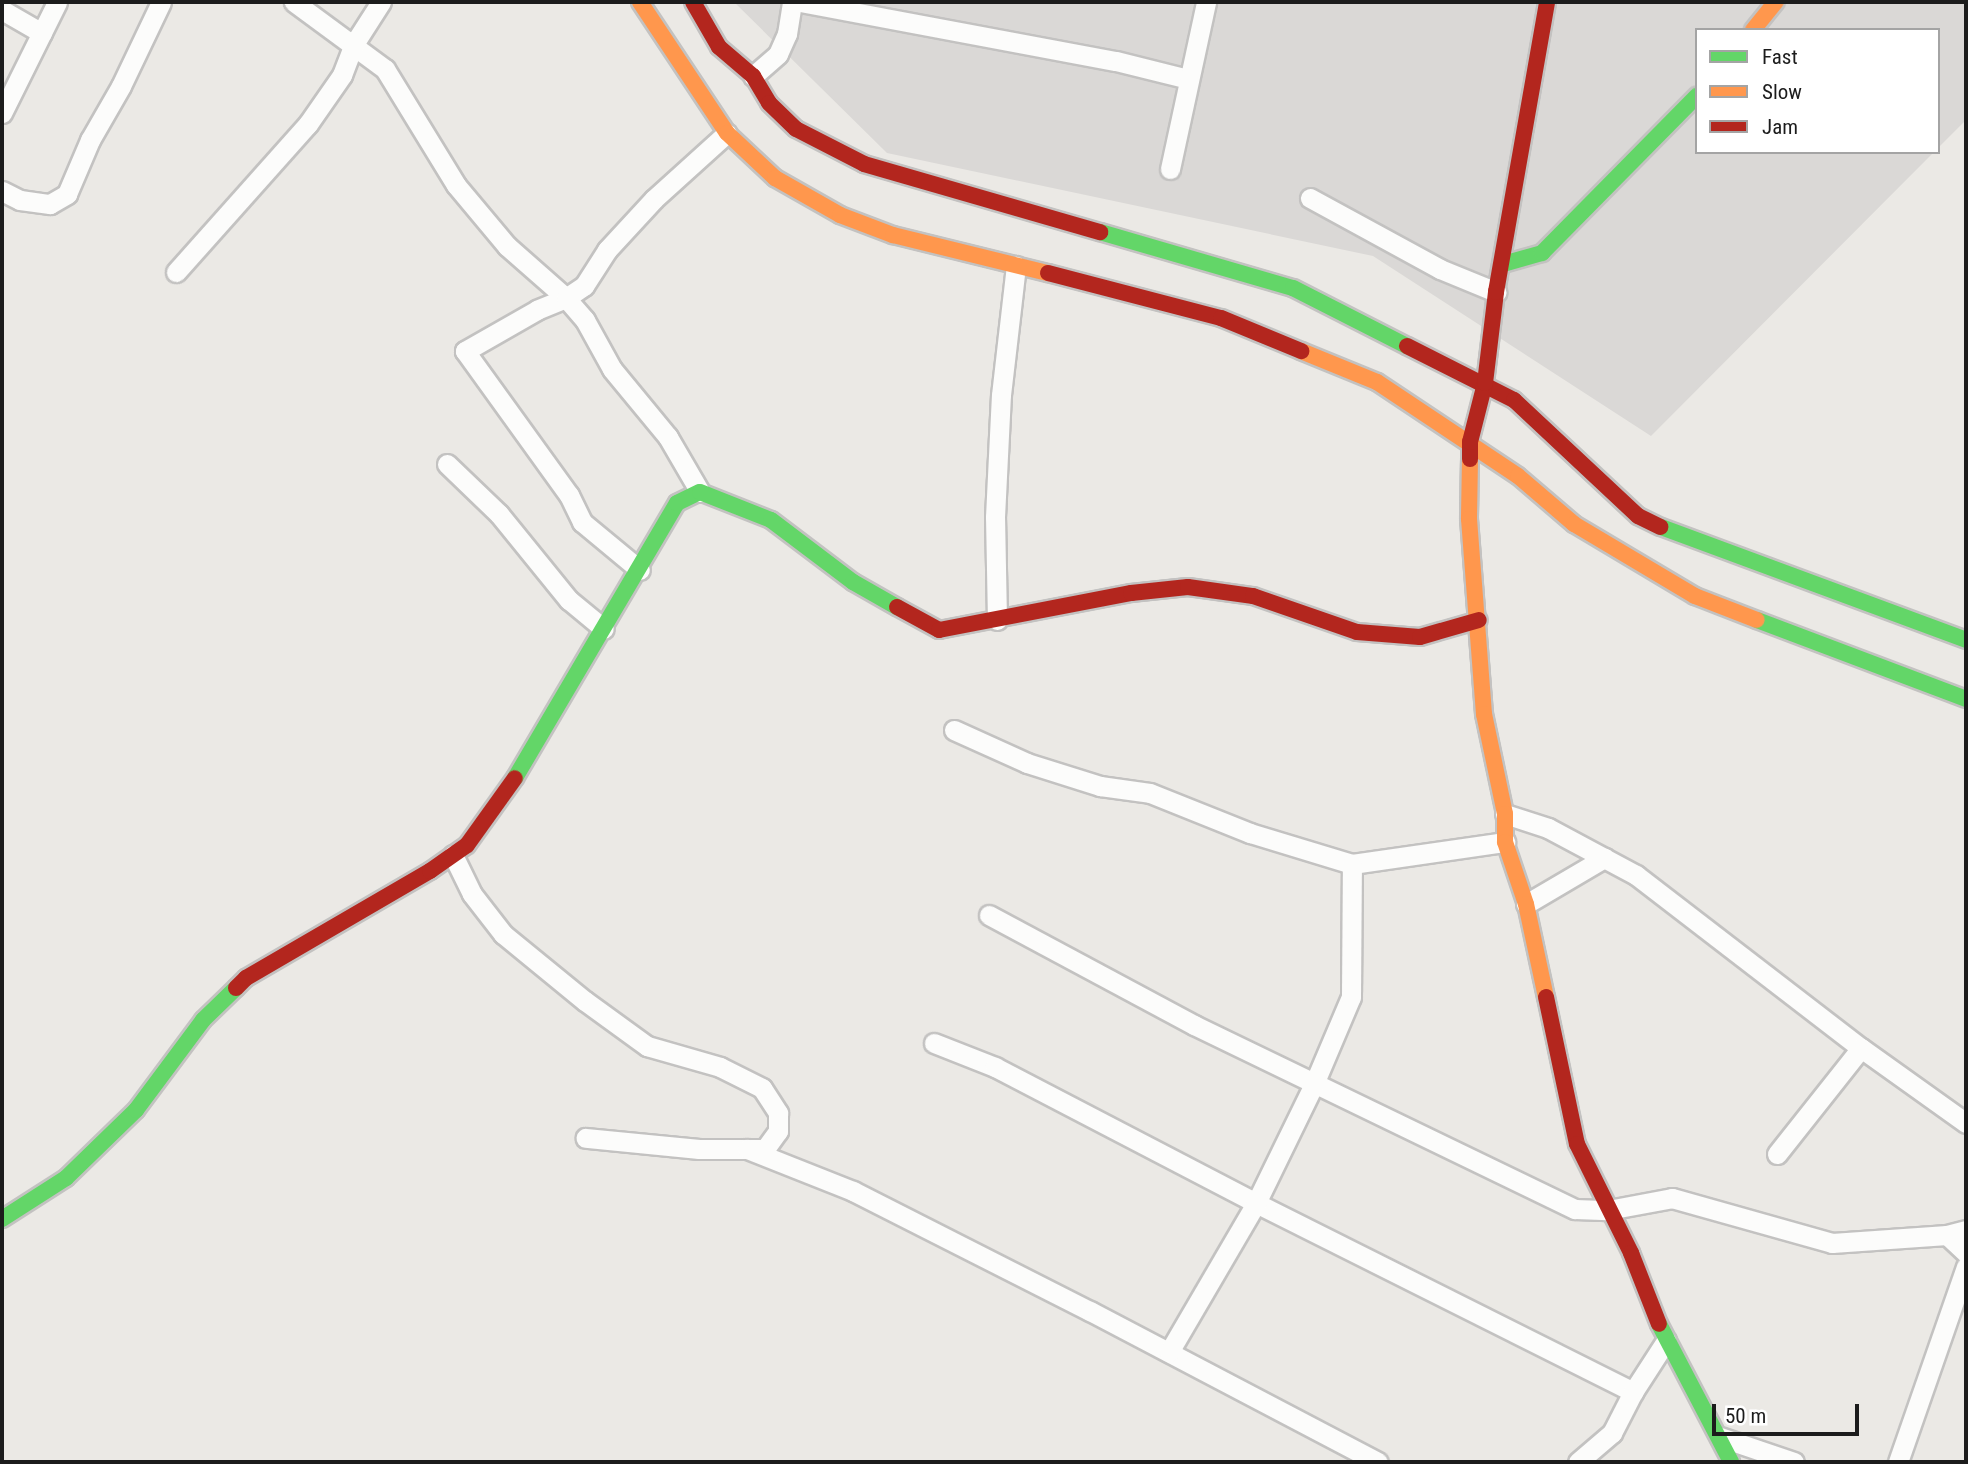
<!DOCTYPE html>
<style>
body{margin:0}
#map{position:relative;width:1968px;height:1464px;overflow:hidden;background:#ebe9e5;font-family:"Roboto Condensed",sans-serif}
div>[style]{position:absolute}
[style*='--x']{left:calc(var(--x)*1px);top:calc(var(--y)*1px);width:calc(var(--w)*1px);rotate:calc(var(--a)*1deg)}
.residential>*{inset:0;background:#dad8d6}
.roads{filter:drop-shadow(2px 0 #c3c2c1) drop-shadow(-2px 0 #c3c2c1) drop-shadow(0 2px #c3c2c1) drop-shadow(0 -2px #c3c2c1)}
.street>*{height:19px;margin:-9.5px;padding:0 9.5px;transform-origin:9.5px;border-radius:9.5px;background:#fcfcfb}
.fast>*{height:16px;margin:-8px;padding:0 8px;transform-origin:8px;border-radius:8px;background:#63d668}
.slow>*{height:16px;margin:-8px;padding:0 8px;transform-origin:8px;border-radius:8px;background:#ff974d}
.jam>*{height:16px;margin:-8px;padding:0 8px;transform-origin:8px;border-radius:8px;background:#b3261e}
span{translate:-50% -50%;white-space:nowrap;text-align:center;line-height:1.15;-webkit-text-stroke:5px #fff;paint-order:stroke}
.frame{position:absolute;inset:0;border:4px solid #1c1c1c;pointer-events:none}
.legend{position:absolute;left:1695px;top:28px;width:245px;height:126px;box-sizing:border-box;background:#fff;border:2px solid #a4a4a4;margin:0;padding:9px 12px;list-style:none;font-size:21px;color:#1c1c1c}
.legend li{display:flex;align-items:center;gap:14px;height:35px}
.legend b{width:35px;border:2px solid #a4a4a4}
.scale{position:absolute;left:1712px;top:1404px;width:147px;height:32px;box-sizing:border-box;border:4px solid #1c1c1c;border-top:0;padding-left:9px;font-size:21px;line-height:24px;white-space:nowrap;color:#1c1c1c;-webkit-text-stroke:5px #fff;paint-order:stroke}
</style>
<div id="map">
<div class="residential">
<i style="clip-path:polygon(734px 2px,1966px 2px,1966px 120px,1938px 148px,1938px 30px,1697px 30px,1697px 152px,1934px 152px,1651px 436px,1373px 256px,887px 153px)"></i>
</div>
<div class="roads">
<div class="street">
<i style="--x:294;--y:2;--w:113;--a:36.4"></i>
<i style="--x:385;--y:69;--w:136;--a:58.5"></i>
<i style="--x:456;--y:185;--w:80;--a:50.1"></i>
<i style="--x:507;--y:246;--w:79;--a:41.4"></i>
<i style="--x:566;--y:298;--w:31;--a:158"></i>
<i style="--x:537;--y:310;--w:83;--a:150.3"></i>
<i style="--x:465;--y:351;--w:178;--a:54.2"></i>
<i style="--x:569;--y:495;--w:30;--a:64"></i>
<i style="--x:582;--y:522;--w:75;--a:39.6"></i>
<i style="--x:800;--y:2;--w:321;--a:10.6"></i>
<i style="--x:1116;--y:61;--w:74;--a:14"></i>
<i style="--x:2;--y:10;--w:46;--a:29.9"></i>
<i style="--x:753;--y:76;--w:33;--a:-41"></i>
<i style="--x:778;--y:54;--w:22;--a:-66"></i>
<i style="--x:787;--y:34;--w:32;--a:-81"></i>
<i style="--x:2;--y:113;--w:124;--a:-63.6"></i>
<i style="--x:1170;--y:169;--w:171;--a:-77.8"></i>
<i style="--x:2;--y:191;--w:20;--a:27"></i>
<i style="--x:20;--y:200;--w:30;--a:8"></i>
<i style="--x:50;--y:204;--w:20;--a:-30"></i>
<i style="--x:67;--y:194;--w:59;--a:-66.9"></i>
<i style="--x:90;--y:140;--w:62;--a:-60.1"></i>
<i style="--x:121;--y:86;--w:93;--a:-64.5"></i>
<i style="--x:1310;--y:198;--w:148;--a:28.6"></i>
<i style="--x:1440;--y:269;--w:61;--a:22.3"></i>
<i style="--x:176;--y:272;--w:198;--a:-48.3"></i>
<i style="--x:308;--y:124;--w:60;--a:-55.2"></i>
<i style="--x:342;--y:75;--w:33;--a:-69"></i>
<i style="--x:354;--y:44;--w:50;--a:-57.3"></i>
<i style="--x:447;--y:464;--w:72;--a:43.9"></i>
<i style="--x:499;--y:514;--w:111;--a:50.9"></i>
<i style="--x:569;--y:600;--w:45;--a:39.6"></i>
<i style="--x:700;--y:492;--w:64;--a:-120.2"></i>
<i style="--x:668;--y:437;--w:88;--a:-129.5"></i>
<i style="--x:612;--y:369;--w:56;--a:-118.9"></i>
<i style="--x:585;--y:320;--w:29;--a:-131"></i>
<i style="--x:566;--y:298;--w:22;--a:-34"></i>
<i style="--x:584;--y:286;--w:43;--a:-57.4"></i>
<i style="--x:607;--y:250;--w:69;--a:-47.3"></i>
<i style="--x:654;--y:199;--w:98;--a:-42.1"></i>
<i style="--x:997;--y:620;--w:103;--a:-91.1"></i>
<i style="--x:995;--y:517;--w:122;--a:-87.2"></i>
<i style="--x:1001;--y:395;--w:130;--a:-83.4"></i>
<i style="--x:954;--y:730;--w:80;--a:24.3"></i>
<i style="--x:1027;--y:763;--w:77;--a:17.5"></i>
<i style="--x:1100;--y:786;--w:50;--a:8"></i>
<i style="--x:1150;--y:793;--w:108;--a:21.8"></i>
<i style="--x:1250;--y:833;--w:107;--a:16.9"></i>
<i style="--x:1352;--y:864;--w:155;--a:-8.2"></i>
<i style="--x:1505;--y:814;--w:45;--a:18"></i>
<i style="--x:1548;--y:828;--w:100;--a:28.1"></i>
<i style="--x:1636;--y:875;--w:284;--a:37.6"></i>
<i style="--x:1861;--y:1048;--w:129;--a:35.5"></i>
<i style="--x:453;--y:855;--w:43;--a:64"></i>
<i style="--x:472;--y:894;--w:51;--a:52.2"></i>
<i style="--x:503;--y:934;--w:106;--a:39.3"></i>
<i style="--x:585;--y:1001;--w:77;--a:36"></i>
<i style="--x:647;--y:1046;--w:76;--a:16"></i>
<i style="--x:720;--y:1067;--w:47;--a:26.6"></i>
<i style="--x:762;--y:1088;--w:30;--a:57"></i>
<i style="--x:778;--y:1113;--w:18;--a:90"></i>
<i style="--x:778;--y:1131;--w:22;--a:126"></i>
<i style="--x:765;--y:1149;--w:66;--a:180"></i>
<i style="--x:699;--y:1149;--w:114;--a:-174.4"></i>
<i style="--x:1526;--y:904;--w:91;--a:-30.5"></i>
<i style="--x:989;--y:915;--w:233;--a:28.2"></i>
<i style="--x:1194;--y:1025;--w:423;--a:25.8"></i>
<i style="--x:1575;--y:1209;--w:33;--a:2"></i>
<i style="--x:1608;--y:1210;--w:65;--a:-10.6"></i>
<i style="--x:1672;--y:1198;--w:166;--a:15.7"></i>
<i style="--x:1832;--y:1243;--w:115;--a:-4"></i>
<i style="--x:1947;--y:1235;--w:20;--a:-15"></i>
<i style="--x:934;--y:1043;--w:66;--a:21.5"></i>
<i style="--x:995;--y:1067;--w:294;--a:27.5"></i>
<i style="--x:1256;--y:1203;--w:422;--a:26.6"></i>
<i style="--x:747;--y:1149;--w:114;--a:21.6"></i>
<i style="--x:853;--y:1191;--w:266;--a:26.9"></i>
<i style="--x:1090;--y:1311;--w:325;--a:27.7"></i>
<i style="--x:1777;--y:1154;--w:135;--a:-51.6"></i>
<i style="--x:1947;--y:1235;--w:26;--a:43"></i>
<i style="--x:1169;--y:1352;--w:173;--a:-59.7"></i>
<i style="--x:1256;--y:1203;--w:132;--a:-64"></i>
<i style="--x:1314;--y:1084;--w:95;--a:-67"></i>
<i style="--x:1351;--y:997;--w:133;--a:-89.6"></i>
<i style="--x:1720;--y:1437;--w:78;--a:18.7"></i>
<i style="--x:1578;--y:1462;--w:45;--a:-40.5"></i>
<i style="--x:1612;--y:1433;--w:46;--a:-62.9"></i>
<i style="--x:1633;--y:1392;--w:61;--a:-57.1"></i>
<i style="--x:1898;--y:1462;--w:207;--a:-70.8"></i>
</div>
<div class="fast">
<i style="--x:1100;--y:232;--w:201;--a:16.2"></i>
<i style="--x:1293;--y:288;--w:128;--a:27"></i>
<i style="--x:1503;--y:264;--w:41;--a:-15.8"></i>
<i style="--x:1542;--y:253;--w:221;--a:-45.4"></i>
<i style="--x:1661;--y:527;--w:325;--a:20.3"></i>
<i style="--x:1757;--y:620;--w:223;--a:20.7"></i>
<i style="--x:515;--y:778;--w:319;--a:-59.5"></i>
<i style="--x:677;--y:503;--w:25;--a:-26"></i>
<i style="--x:700;--y:492;--w:76;--a:21.5"></i>
<i style="--x:771;--y:520;--w:103;--a:37.1"></i>
<i style="--x:853;--y:582;--w:51;--a:29.6"></i>
<i style="--x:2;--y:1219;--w:76;--a:-32.6"></i>
<i style="--x:66;--y:1178;--w:98;--a:-44.2"></i>
<i style="--x:136;--y:1110;--w:112;--a:-53.3"></i>
<i style="--x:203;--y:1020;--w:46;--a:-44.1"></i>
<i style="--x:1659;--y:1324;--w:156;--a:62.4"></i>
</div>
<div class="slow">
<i style="--x:640;--y:2;--w:157;--a:56.4"></i>
<i style="--x:727;--y:133;--w:66;--a:43.2"></i>
<i style="--x:775;--y:178;--w:75;--a:29.6"></i>
<i style="--x:840;--y:215;--w:57;--a:20.7"></i>
<i style="--x:893;--y:235;--w:160;--a:13.8"></i>
<i style="--x:1753;--y:30;--w:36;--a:-51"></i>
<i style="--x:1301;--y:351;--w:82;--a:22.2"></i>
<i style="--x:1377;--y:382;--w:169;--a:33.7"></i>
<i style="--x:1518;--y:476;--w:74;--a:40.6"></i>
<i style="--x:1574;--y:524;--w:141;--a:30.8"></i>
<i style="--x:1695;--y:596;--w:66;--a:21.2"></i>
<i style="--x:1470;--y:459;--w:60;--a:91"></i>
<i style="--x:1469;--y:519;--w:196;--a:85.6"></i>
<i style="--x:1484;--y:714;--w:102;--a:78.1"></i>
<i style="--x:1505;--y:814;--w:28;--a:90"></i>
<i style="--x:1505;--y:842;--w:65;--a:71.3"></i>
<i style="--x:1526;--y:904;--w:95;--a:77.9"></i>
</div>
<div class="jam">
<i style="--x:693;--y:2;--w:52;--a:60"></i>
<i style="--x:719;--y:47;--w:45;--a:40.5"></i>
<i style="--x:753;--y:76;--w:31;--a:59"></i>
<i style="--x:769;--y:103;--w:37;--a:44"></i>
<i style="--x:796;--y:129;--w:76;--a:27.2"></i>
<i style="--x:864;--y:164;--w:246;--a:16.1"></i>
<i style="--x:1048;--y:273;--w:179;--a:14.6"></i>
<i style="--x:1221;--y:318;--w:87;--a:22.4"></i>
<i style="--x:1407;--y:346;--w:120;--a:26.8"></i>
<i style="--x:1514;--y:400;--w:170;--a:43.1"></i>
<i style="--x:1638;--y:516;--w:25;--a:26"></i>
<i style="--x:1470;--y:459;--w:17;--a:-90"></i>
<i style="--x:1470;--y:442;--w:61;--a:-75.7"></i>
<i style="--x:1485;--y:383;--w:92;--a:-83.1"></i>
<i style="--x:1496;--y:292;--w:294;--a:-80"></i>
<i style="--x:897;--y:607;--w:48;--a:28.7"></i>
<i style="--x:939;--y:630;--w:196;--a:-10.9"></i>
<i style="--x:1131;--y:593;--w:57;--a:-6"></i>
<i style="--x:1188;--y:587;--w:66;--a:7.9"></i>
<i style="--x:1253;--y:596;--w:110;--a:19.1"></i>
<i style="--x:1357;--y:632;--w:63;--a:4.5"></i>
<i style="--x:1420;--y:637;--w:61;--a:-16.1"></i>
<i style="--x:236;--y:988;--w:14;--a:-45"></i>
<i style="--x:246;--y:978;--w:213;--a:-30.2"></i>
<i style="--x:430;--y:871;--w:45;--a:-35.1"></i>
<i style="--x:467;--y:845;--w:82;--a:-54.4"></i>
<i style="--x:1546;--y:997;--w:150;--a:78.1"></i>
<i style="--x:1577;--y:1144;--w:122;--a:63.6"></i>
<i style="--x:1631;--y:1253;--w:76;--a:68.5"></i>
</div>
</div>
<div class="frame"></div>
<ul class="legend">
<li><b style="height:9px;background:#63d668"></b>Fast</li>
<li><b style="height:9px;background:#ff974d"></b>Slow</li>
<li><b style="height:9px;background:#b3261e"></b>Jam</li>
</ul>
<div class="scale">50 m</div>
</div>
